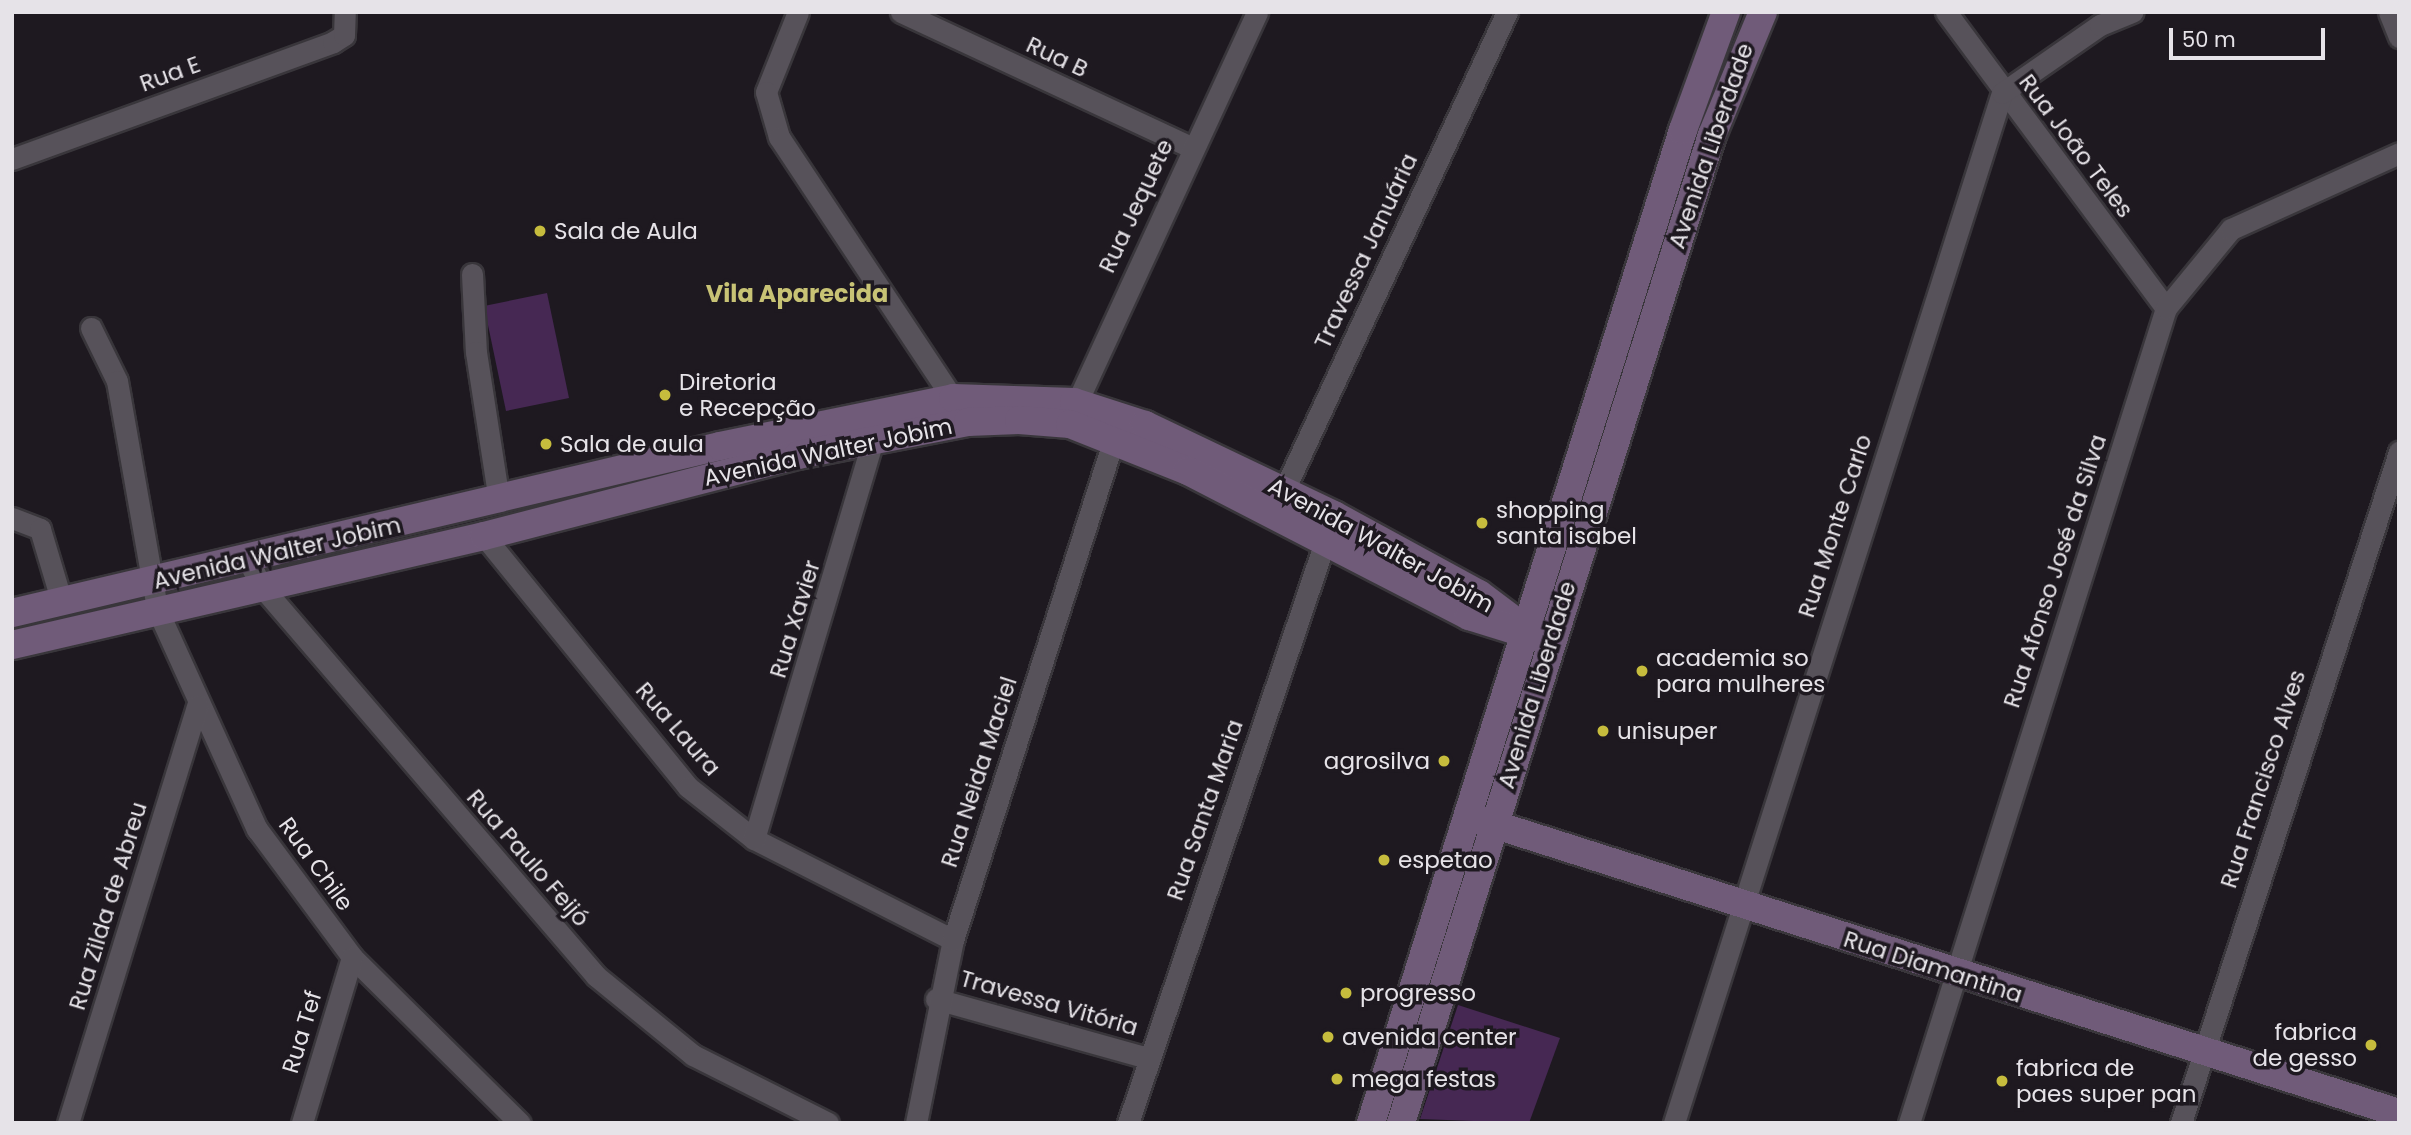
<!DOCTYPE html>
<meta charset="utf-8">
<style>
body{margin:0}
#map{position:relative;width:2411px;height:1135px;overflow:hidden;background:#1e1920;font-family:Poppins,sans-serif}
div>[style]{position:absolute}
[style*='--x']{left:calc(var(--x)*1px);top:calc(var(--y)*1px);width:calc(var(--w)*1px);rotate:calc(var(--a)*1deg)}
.green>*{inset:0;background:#462853}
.roads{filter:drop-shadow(2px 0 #39363b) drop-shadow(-2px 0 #39363b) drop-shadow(0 2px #39363b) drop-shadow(0 -2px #39363b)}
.minor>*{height:21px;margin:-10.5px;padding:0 10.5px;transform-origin:10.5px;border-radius:10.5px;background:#57525a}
.secondary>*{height:28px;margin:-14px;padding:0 14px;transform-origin:14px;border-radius:14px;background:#705b79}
.dots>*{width:19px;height:19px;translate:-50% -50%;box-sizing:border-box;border:4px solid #1e1920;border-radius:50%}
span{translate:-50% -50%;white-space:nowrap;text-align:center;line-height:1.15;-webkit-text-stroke:7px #1e1920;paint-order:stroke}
.street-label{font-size:23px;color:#e6e3e8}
.poi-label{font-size:23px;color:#e6e3e8}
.left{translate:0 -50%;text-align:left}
.right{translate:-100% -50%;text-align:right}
.neighbourhood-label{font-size:24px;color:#c8c375;font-weight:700}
.frame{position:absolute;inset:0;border:14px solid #e6e3e8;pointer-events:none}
.scale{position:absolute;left:2169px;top:28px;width:156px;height:32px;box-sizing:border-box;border:4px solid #e6e3e8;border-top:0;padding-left:9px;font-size:21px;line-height:24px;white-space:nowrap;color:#e6e3e8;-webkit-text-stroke:5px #1e1920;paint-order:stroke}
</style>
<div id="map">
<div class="green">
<i style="clip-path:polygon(547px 293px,569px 398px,506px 411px,484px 306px)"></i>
<i style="clip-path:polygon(1458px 1005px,1560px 1038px,1529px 1123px,1420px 1119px)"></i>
</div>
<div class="roads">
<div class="minor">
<i style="--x:798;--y:12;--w:86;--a:111.8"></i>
<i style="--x:766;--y:92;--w:47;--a:73.9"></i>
<i style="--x:779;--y:137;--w:327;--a:56.4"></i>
<i style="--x:901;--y:12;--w:321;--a:25"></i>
<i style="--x:1946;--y:12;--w:369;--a:53.4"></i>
<i style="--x:2389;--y:12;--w:27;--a:68"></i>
<i style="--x:12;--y:159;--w:342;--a:-20"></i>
<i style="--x:333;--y:42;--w:13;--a:-32"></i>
<i style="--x:344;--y:35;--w:23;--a:-88"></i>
<i style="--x:472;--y:274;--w:78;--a:87.1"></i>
<i style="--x:476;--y:352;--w:151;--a:81.2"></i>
<i style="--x:91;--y:328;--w:59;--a:63.9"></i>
<i style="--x:117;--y:381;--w:231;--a:80"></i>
<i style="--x:157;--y:609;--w:242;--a:65.6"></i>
<i style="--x:257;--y:829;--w:159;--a:53.4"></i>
<i style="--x:352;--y:957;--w:236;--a:44.7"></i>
<i style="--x:1071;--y:415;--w:444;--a:-65.2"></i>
<i style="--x:1278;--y:503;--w:542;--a:-65"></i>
<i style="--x:12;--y:518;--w:30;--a:21"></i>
<i style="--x:40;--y:529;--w:77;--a:73.4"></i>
<i style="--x:484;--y:536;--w:323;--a:50.9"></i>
<i style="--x:688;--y:787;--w:84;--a:38.2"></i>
<i style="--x:754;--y:839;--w:223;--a:26.9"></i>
<i style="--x:248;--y:560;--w:30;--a:63"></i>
<i style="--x:262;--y:587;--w:513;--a:49.35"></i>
<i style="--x:596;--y:976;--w:125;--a:39.2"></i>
<i style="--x:693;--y:1055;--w:151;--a:26.7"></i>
<i style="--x:754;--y:839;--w:427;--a:-73.4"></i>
<i style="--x:936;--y:999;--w:220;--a:15.6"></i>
<i style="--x:68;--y:1123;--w:437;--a:-72.8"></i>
<i style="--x:302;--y:1123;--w:173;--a:-73.2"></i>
<i style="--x:916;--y:1123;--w:187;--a:-78.6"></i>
<i style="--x:953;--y:940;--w:523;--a:-72.19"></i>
<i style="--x:1128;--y:1123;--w:626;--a:-71.28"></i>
<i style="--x:1674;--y:1123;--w:1081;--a:-72.34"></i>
<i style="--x:2002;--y:93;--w:119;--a:-34.8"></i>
<i style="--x:2100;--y:25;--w:35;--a:-22"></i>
<i style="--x:1909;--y:1123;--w:855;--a:-72.5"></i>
<i style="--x:2166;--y:308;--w:102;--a:-50.6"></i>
<i style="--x:2231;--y:229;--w:184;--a:-24.3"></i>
<i style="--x:2181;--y:1123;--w:706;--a:-72"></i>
</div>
<div class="secondary">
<i style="--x:12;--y:613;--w:727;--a:-13.27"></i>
<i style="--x:720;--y:446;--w:238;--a:-11.6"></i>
<i style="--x:953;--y:398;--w:121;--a:1.9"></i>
<i style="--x:1074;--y:402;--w:75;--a:17.9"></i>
<i style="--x:1145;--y:425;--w:209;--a:25.5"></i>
<i style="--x:1334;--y:515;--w:165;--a:28.6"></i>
<i style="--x:1479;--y:594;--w:50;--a:36.9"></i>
<i style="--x:12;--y:645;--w:484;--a:-13"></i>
<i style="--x:484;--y:536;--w:324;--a:-14.5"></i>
<i style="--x:798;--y:455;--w:173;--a:-11"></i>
<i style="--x:968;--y:422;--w:51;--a:-2.2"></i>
<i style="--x:1019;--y:420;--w:51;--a:4.5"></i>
<i style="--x:1070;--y:424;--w:127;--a:21.7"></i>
<i style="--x:1188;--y:471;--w:316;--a:27.3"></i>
<i style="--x:1469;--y:616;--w:85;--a:17.2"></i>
<i style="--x:1477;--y:819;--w:968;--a:17.69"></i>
<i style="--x:1371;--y:1123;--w:1041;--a:-72.56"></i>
<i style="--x:1683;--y:130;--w:126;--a:-70"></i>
<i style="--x:1401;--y:1123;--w:1036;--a:-72.53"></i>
<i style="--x:1712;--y:135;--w:133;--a:-67.5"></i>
</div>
</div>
<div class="dots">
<i style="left:540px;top:231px;background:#c6bc3d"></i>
<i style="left:665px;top:395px;background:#c6bc3d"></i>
<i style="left:546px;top:444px;background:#c6bc3d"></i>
<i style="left:1482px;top:523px;background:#c6bc3d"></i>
<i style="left:1642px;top:671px;background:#c6bc3d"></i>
<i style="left:1603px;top:731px;background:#c6bc3d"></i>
<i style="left:1444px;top:761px;background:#c6bc3d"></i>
<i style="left:1384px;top:860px;background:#c6bc3d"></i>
<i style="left:1346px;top:993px;background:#c6bc3d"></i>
<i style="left:1328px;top:1037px;background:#c6bc3d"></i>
<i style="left:2371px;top:1045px;background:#c6bc3d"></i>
<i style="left:1337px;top:1079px;background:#c6bc3d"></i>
<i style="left:2002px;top:1081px;background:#c6bc3d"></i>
</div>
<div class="street-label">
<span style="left:1057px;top:57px;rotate:25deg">Rua B</span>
<span style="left:170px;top:74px;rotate:-20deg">Rua E</span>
<span style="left:1711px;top:146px;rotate:-71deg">Avenida Liberdade</span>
<span style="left:2076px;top:146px;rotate:53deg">Rua João Teles</span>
<span style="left:1136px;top:206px;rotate:-65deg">Rua Jequete</span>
<span style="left:1366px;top:251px;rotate:-65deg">Travessa Januária</span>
<span style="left:828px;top:452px;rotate:-12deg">Avenida Walter Jobim</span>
<span style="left:1835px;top:526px;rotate:-72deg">Rua Monte Carlo</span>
<span style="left:1381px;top:545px;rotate:29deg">Avenida Walter Jobim</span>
<span style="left:277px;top:553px;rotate:-13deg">Avenida Walter Jobim</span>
<span style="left:2055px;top:571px;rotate:-72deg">Rua Afonso José da Silva</span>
<span style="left:795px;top:619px;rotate:-73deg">Rua Xavier</span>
<span style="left:1537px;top:685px;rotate:-73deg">Avenida Liberdade</span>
<span style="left:678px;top:729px;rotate:49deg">Rua Laura</span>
<span style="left:979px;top:772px;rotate:-72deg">Rua Neida Maciel</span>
<span style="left:2263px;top:779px;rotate:-72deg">Rua Francisco Alves</span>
<span style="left:1205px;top:810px;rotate:-71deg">Rua Santa Maria</span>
<span style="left:528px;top:858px;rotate:49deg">Rua Paulo Feijó</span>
<span style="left:316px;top:864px;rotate:54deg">Rua Chile</span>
<span style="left:108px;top:906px;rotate:-73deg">Rua Zilda de Abreu</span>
<span style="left:1933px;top:967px;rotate:18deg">Rua Diamantina</span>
<span style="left:1049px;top:1003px;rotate:16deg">Travessa Vitória</span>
<span style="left:302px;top:1032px;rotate:-73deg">Rua Tef</span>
</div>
<div class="poi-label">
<span class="left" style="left:554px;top:231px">Sala de Aula</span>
<span class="left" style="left:679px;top:395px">Diretoria<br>e Recepção</span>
<span class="left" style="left:560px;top:444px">Sala de aula</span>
<span class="left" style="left:1496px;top:523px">shopping<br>santa isabel</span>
<span class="left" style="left:1656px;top:671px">academia so<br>para mulheres</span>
<span class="left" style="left:1617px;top:731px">unisuper</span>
<span class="right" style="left:1430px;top:761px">agrosilva</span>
<span class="left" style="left:1398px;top:860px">espetao</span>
<span class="left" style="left:1360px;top:993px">progresso</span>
<span class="right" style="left:2357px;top:1045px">fabrica<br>de gesso</span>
<span class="left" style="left:1342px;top:1037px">avenida center</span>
<span class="left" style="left:2016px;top:1081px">fabrica de<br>paes super pan</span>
<span class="left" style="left:1351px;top:1079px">mega festas</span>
</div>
<div class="neighbourhood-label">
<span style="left:797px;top:294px">Vila Aparecida</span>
</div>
<div class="frame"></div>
<div class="scale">50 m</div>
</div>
